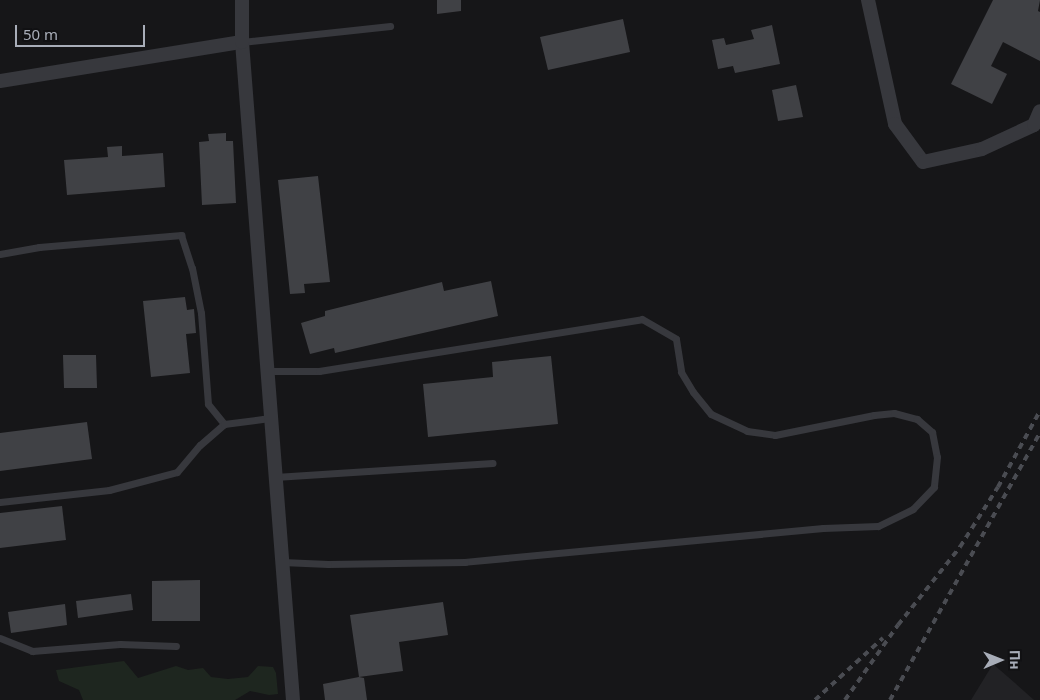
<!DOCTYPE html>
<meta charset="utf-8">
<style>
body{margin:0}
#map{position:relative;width:1040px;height:700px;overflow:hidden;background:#161618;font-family:"Noto Sans",sans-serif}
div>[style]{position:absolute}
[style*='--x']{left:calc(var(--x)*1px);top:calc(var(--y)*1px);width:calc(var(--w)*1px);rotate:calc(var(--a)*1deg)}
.built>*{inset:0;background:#222225}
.green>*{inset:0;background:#1e261f}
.building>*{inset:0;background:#404145}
.service>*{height:7px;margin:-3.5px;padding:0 3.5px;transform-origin:3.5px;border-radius:3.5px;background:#37383d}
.minor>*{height:14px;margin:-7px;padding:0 7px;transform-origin:7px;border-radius:7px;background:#37383d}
.rail>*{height:4px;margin-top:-2px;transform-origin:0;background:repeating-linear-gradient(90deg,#4a4c52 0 6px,transparent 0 11px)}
span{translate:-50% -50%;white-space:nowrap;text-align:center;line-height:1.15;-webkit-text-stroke:4.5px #111113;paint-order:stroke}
.north{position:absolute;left:975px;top:635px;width:50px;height:50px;-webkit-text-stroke:4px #111113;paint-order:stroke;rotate:89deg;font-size:14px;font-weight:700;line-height:20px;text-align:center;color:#a8adb8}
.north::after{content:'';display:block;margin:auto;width:18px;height:22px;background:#a8adb8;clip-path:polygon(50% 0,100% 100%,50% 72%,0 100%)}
.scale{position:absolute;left:15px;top:25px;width:130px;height:22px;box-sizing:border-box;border:2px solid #a8adb8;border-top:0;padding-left:6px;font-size:15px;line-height:18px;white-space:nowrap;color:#a8adb8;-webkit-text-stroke:4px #111113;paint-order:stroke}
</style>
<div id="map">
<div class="built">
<i style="clip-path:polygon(993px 664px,1015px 683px,1034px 700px,971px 700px)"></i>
</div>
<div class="green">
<i style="clip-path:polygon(124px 661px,138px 678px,176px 666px,188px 670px,203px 668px,211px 677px,228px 679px,248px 677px,258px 666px,273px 667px,276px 673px,278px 694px,269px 695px,250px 691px,235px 700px,83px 700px,79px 690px,59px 681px,56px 670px)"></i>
</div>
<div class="building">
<i style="clip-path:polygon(437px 0,461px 0,461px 11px,437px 14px)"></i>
<i style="clip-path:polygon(993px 0,1040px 0,1038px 11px,1040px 12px,1040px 61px,1003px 42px,991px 66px,1007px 74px,992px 104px,951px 84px)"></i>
<i style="clip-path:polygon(623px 19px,630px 52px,548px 70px,540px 37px)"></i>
<i style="clip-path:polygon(772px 25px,780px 64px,735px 73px,733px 66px,718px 69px,712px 40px,724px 38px,726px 45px,754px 39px,751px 30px)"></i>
<i style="clip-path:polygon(796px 85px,803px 117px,778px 121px,772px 90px)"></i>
<i style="clip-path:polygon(226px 133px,226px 141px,233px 141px,236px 203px,202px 205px,199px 142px,209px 141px,208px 134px)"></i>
<i style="clip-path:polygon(122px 146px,122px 156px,163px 153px,165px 187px,67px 195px,64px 160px,108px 157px,107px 147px)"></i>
<i style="clip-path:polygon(318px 176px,330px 282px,304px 284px,305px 293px,290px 294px,278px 180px)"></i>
<i style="clip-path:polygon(491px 281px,498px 316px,335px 353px,334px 348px,310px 354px,301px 323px,325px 316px,325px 311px,442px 282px,444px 291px)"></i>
<i style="clip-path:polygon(185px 297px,187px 310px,194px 309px,196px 333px,186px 334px,190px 373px,151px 377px,143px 301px)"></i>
<i style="clip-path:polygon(63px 355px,96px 355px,97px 388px,64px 388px)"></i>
<i style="clip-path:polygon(551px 356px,558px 424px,428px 437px,423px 384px,493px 377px,492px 362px)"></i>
<i style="clip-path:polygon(87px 422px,92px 459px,0 471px,0 433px)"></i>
<i style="clip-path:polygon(62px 506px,66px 540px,0 548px,0 513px)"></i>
<i style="clip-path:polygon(200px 580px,200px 621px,152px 621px,152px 581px)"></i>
<i style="clip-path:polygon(131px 594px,133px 610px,78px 618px,76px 601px)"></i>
<i style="clip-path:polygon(443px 602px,448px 635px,399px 642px,403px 671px,359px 677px,350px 615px)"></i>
<i style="clip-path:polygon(65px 604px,67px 625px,11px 633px,8px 612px)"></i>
<i style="clip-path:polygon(359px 677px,364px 678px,367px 700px,325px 700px,323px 684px)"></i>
</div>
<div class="service">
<i style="--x:242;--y:42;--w:149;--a:-6.2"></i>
<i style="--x:0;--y:254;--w:40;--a:-10"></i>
<i style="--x:39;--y:247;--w:143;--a:-4.8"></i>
<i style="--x:181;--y:235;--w:35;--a:72"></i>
<i style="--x:192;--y:268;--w:46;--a:78.7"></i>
<i style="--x:201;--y:313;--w:91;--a:85.6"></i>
<i style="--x:208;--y:404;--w:26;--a:51"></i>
<i style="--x:267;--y:371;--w:52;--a:0"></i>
<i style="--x:319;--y:371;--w:327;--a:-9.1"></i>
<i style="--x:642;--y:319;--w:39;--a:30"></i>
<i style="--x:676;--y:339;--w:33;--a:81"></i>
<i style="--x:681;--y:372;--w:23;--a:59"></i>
<i style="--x:693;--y:392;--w:28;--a:51"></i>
<i style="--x:711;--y:414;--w:40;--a:25"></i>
<i style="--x:747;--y:431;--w:28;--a:8"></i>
<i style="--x:775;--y:435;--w:101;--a:-11.4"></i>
<i style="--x:874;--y:415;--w:20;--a:-6"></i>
<i style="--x:894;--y:413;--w:24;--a:15"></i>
<i style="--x:917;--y:419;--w:20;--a:41"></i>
<i style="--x:932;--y:432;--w:25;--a:79"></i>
<i style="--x:937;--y:457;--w:30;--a:96"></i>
<i style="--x:934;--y:487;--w:30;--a:134"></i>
<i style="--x:913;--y:509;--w:39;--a:154"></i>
<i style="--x:878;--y:526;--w:55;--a:177.9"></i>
<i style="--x:823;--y:528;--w:360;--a:174.6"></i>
<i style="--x:465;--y:562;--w:137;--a:179.2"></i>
<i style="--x:328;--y:564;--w:46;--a:-177.5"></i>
<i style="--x:275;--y:477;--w:218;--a:-3.7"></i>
<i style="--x:0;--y:502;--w:110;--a:-6.3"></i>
<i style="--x:109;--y:490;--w:70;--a:-14.8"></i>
<i style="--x:177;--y:472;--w:35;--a:-50"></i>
<i style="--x:200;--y:445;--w:32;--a:-41"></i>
<i style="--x:224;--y:424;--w:46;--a:-7.4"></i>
<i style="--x:0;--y:638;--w:35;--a:22"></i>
<i style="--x:32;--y:651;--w:88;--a:-4.5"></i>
<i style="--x:120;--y:644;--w:56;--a:2"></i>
</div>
<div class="minor">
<i style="--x:868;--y:0;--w:127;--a:77.7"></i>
<i style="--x:895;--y:124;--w:47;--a:53.6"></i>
<i style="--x:923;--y:162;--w:60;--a:-12.4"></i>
<i style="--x:982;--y:149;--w:57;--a:-24.8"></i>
<i style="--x:1034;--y:125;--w:15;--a:-67"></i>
<i style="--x:242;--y:42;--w:660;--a:85.57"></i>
<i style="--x:0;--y:81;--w:245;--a:-9.2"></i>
<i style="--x:242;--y:42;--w:42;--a:-90"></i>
</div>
<div class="rail">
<i style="--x:815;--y:700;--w:92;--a:-42.4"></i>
<i style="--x:845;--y:700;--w:92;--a:-54.8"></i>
<i style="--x:898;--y:625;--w:100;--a:-51.5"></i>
<i style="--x:960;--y:547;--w:71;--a:-57.7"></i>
<i style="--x:998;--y:487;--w:87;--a:-61.1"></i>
<i style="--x:890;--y:700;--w:306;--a:-60.7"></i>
</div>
<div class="north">Пн</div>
<div class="scale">50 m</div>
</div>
